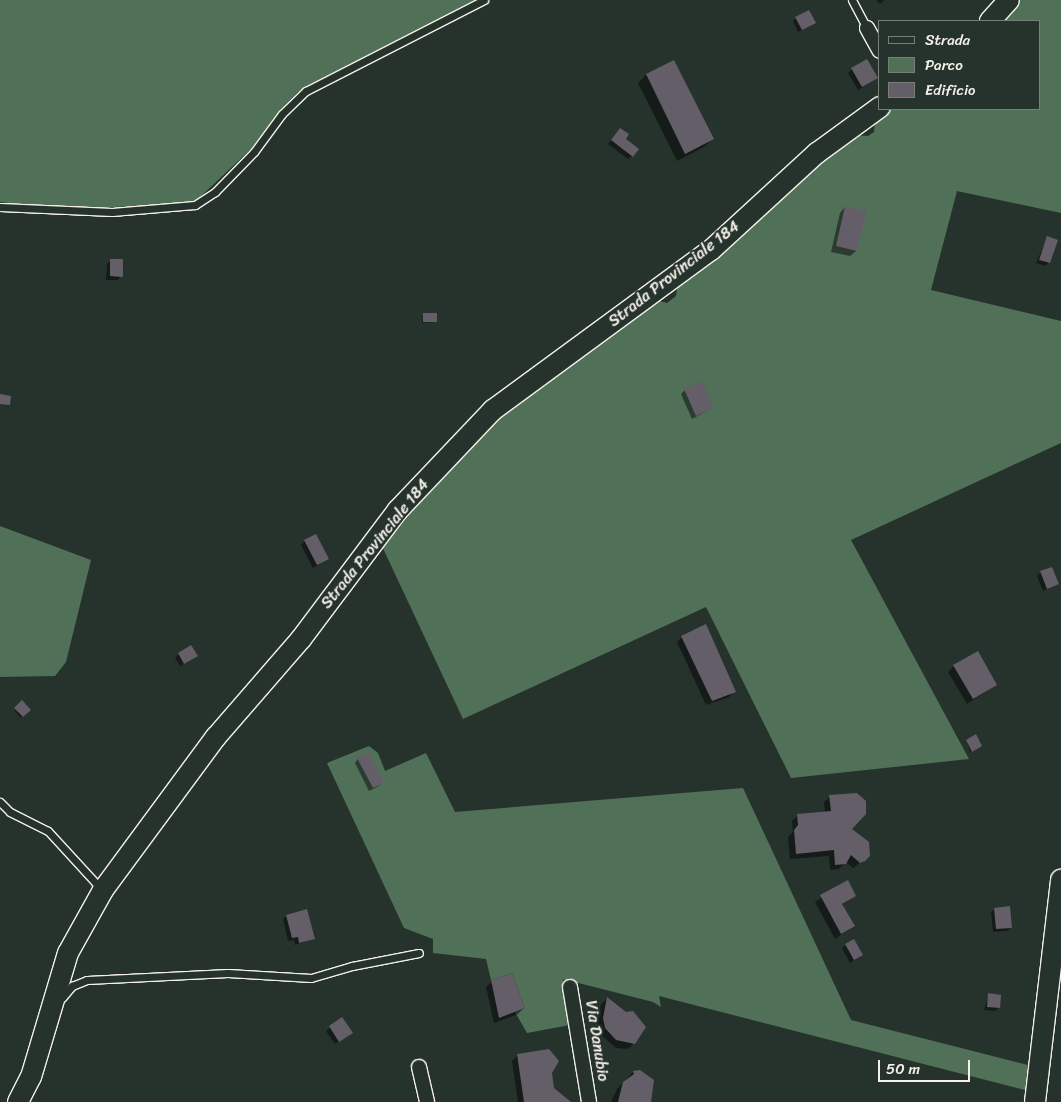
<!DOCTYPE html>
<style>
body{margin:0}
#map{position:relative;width:1061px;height:1102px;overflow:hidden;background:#26332d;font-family:Sriracha,sans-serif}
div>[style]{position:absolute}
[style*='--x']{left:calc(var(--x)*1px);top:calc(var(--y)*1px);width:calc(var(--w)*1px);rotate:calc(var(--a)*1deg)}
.green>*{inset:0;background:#517058}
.shadow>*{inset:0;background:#0007}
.building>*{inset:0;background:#645e68}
.roads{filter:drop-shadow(1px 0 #f4f1e8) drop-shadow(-1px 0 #f4f1e8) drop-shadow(0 1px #f4f1e8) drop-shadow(0 -1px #f4f1e8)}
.lane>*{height:7px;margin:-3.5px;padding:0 3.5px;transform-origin:3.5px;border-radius:3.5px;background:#26332d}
.street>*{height:14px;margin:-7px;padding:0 7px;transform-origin:7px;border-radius:7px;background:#26332d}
.secondary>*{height:20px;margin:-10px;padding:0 10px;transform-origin:10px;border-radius:10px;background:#26332d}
span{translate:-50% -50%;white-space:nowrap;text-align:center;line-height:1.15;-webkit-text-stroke:4px #26332d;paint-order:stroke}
.street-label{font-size:16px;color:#f4f1e8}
.legend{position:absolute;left:878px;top:20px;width:162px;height:90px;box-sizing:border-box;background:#26332d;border:1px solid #787f78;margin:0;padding:6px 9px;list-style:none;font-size:15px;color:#f4f1e8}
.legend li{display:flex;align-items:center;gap:10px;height:25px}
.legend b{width:25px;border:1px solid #787f78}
.scale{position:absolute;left:878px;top:1060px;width:92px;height:22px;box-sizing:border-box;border:2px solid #f4f1e8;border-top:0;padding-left:6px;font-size:15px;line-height:18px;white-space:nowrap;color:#f4f1e8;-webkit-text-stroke:4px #26332d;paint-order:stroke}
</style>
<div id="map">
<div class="green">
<i style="clip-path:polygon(0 0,475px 0,298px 92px,280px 110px,252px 148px,198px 199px,187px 204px,65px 209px,0 202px)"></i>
<i style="clip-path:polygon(1018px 0,1061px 0,1061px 213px,957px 191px,931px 290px,1061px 321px,1061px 443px,851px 540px,969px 759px,791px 778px,706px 607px,463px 719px,380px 542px,477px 433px,656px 300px,667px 303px,676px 296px,678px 283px,851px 135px,868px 136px,874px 132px,875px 118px,888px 109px,1040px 109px,1040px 21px,1000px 21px)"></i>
<i style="clip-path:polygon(0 526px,91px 560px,66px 662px,55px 676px,0 677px)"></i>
<i style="clip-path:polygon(369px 746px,378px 753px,385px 771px,426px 753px,455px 812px,743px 788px,851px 1020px,1028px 1065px,1025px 1090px,659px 996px,661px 1007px,653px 1002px,563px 979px,570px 1025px,527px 1033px,515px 1012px,525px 1008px,512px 973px,491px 980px,486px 959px,433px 953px,433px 939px,404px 928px,327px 763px)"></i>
</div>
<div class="shadow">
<i style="clip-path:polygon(876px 0,885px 0,880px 4px)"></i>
<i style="clip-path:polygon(796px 18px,814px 23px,798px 32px,793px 21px)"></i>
<i style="clip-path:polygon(674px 62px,712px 139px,704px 147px,677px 161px,638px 83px,646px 75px)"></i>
<i style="clip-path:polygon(852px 69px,877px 78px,858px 90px,848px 73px)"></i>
<i style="clip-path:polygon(617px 133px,624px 139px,632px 156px,628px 159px,608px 144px)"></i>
<i style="clip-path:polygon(845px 207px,856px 251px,850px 256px,831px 252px,840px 213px)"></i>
<i style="clip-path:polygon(1047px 238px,1049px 262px,1045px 266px,1036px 263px)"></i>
<i style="clip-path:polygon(110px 261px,121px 276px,118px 280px,106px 280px,107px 264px)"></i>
<i style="clip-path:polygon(423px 314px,435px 322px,422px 323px)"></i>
<i style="clip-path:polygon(685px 390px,712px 408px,692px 419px,681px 394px)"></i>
<i style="clip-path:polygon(305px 541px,328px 558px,313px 568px,301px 545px)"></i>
<i style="clip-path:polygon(1041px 572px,1057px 584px,1043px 591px,1037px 576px)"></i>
<i style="clip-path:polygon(682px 637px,734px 691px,729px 697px,706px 705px,677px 642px)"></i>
<i style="clip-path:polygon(179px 654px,192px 659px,180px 666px,175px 658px)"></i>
<i style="clip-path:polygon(954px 666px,996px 685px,967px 704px,948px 672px)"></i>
<i style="clip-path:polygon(22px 702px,29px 710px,21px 718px,14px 710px)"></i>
<i style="clip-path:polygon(967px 741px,979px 748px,970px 752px)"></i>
<i style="clip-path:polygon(358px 759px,382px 782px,379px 786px,369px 791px,355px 763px)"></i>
<i style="clip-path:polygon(857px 794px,861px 797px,865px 814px,850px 829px,862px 861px,853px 868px,846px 862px,839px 869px,830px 870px,829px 856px,790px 859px,788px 837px,793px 832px,792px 821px,798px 815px,825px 813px,824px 802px,830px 797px)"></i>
<i style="clip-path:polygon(847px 881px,855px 896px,842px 905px,853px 926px,835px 939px,815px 902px)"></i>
<i style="clip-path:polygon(995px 909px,1011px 928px,1007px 931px,993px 932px,991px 912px)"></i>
<i style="clip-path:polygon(286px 916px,313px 938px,295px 945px,294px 940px,288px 941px,283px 919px)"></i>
<i style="clip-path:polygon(853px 940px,861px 955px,850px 963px,842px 948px)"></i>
<i style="clip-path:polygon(492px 982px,524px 1008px,518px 1014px,494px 1023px,486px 987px)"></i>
<i style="clip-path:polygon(989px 995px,999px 1007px,995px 1011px,984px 1010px)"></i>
<i style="clip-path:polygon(607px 999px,634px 1043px,628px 1049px,616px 1048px,600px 1034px,598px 1024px,601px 1004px)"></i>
<i style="clip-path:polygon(342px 1019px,348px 1036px,335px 1044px,326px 1031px)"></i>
<i style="clip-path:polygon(549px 1050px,558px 1061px,550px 1073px,553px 1089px,563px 1102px,518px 1102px,512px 1061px,518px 1055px)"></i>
<i style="clip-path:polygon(633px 1072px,648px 1102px,611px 1102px,617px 1089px)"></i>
</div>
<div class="building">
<i style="clip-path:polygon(809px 10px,816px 23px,802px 30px,795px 17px)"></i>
<i style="clip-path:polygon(867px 59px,878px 78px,862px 87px,851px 68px)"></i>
<i style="clip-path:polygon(674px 60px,714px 139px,685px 154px,646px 74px)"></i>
<i style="clip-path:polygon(620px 128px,629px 134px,626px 139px,639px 149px,633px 157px,611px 140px)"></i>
<i style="clip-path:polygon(845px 206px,867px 211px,857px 251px,836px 246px)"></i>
<i style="clip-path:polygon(1047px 236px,1058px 240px,1050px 263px,1039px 260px)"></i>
<i style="clip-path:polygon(110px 259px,123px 259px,123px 277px,110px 276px)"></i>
<i style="clip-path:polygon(423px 313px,437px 313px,437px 322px,423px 322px)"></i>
<i style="clip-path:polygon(702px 381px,713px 408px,696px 416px,684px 389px)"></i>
<i style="clip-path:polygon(0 394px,11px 396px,10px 405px,0 404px)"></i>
<i style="clip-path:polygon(316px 534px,329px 559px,317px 565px,304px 540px)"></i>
<i style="clip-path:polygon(1052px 567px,1059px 584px,1047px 589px,1040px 571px)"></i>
<i style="clip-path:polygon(706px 624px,736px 692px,712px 701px,681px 636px)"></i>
<i style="clip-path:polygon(191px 645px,198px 656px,184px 664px,178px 653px)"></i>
<i style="clip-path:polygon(978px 651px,997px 685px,973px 699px,953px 665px)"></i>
<i style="clip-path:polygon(22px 700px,31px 710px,23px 717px,14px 708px)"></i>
<i style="clip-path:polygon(976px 734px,982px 746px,972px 752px,966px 740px)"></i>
<i style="clip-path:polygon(369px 752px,384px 783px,373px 788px,357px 758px)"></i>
<i style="clip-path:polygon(857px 793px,866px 801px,866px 814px,852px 829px,869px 842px,870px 856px,865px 861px,860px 863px,851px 855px,846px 864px,835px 865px,834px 850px,796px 854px,794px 830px,798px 825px,797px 814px,831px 811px,829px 795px)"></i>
<i style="clip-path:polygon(848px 880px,856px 896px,842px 904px,855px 926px,841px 934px,820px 895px)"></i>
<i style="clip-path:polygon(1010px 906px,1012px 928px,996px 929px,994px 908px)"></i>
<i style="clip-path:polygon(307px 909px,315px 939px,299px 943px,298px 937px,292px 938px,286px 915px)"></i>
<i style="clip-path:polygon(854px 939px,863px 955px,854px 960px,845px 944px)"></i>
<i style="clip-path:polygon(512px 973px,525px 1008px,499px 1018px,491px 980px)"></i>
<i style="clip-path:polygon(988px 993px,1001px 995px,1000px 1008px,987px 1007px)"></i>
<i style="clip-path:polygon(607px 997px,626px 1012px,633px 1011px,646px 1027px,635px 1044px,616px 1040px,605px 1028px,603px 1018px)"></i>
<i style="clip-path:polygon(342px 1017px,353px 1033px,339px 1042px,329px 1026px)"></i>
<i style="clip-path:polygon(549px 1049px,559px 1061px,552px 1073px,554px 1088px,571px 1102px,524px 1102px,517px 1054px)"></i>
<i style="clip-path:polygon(640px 1070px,654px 1080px,651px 1102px,618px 1102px,623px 1082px,634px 1074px,633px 1071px)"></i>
</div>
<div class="roads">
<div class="lane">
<i style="--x:852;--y:0;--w:32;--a:62"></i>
<i style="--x:0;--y:207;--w:112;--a:2.6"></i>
<i style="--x:112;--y:212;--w:83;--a:-4.8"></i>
<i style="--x:195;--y:205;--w:24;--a:-33"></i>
<i style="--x:215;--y:192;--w:56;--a:-45.7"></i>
<i style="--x:254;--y:152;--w:47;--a:-53.6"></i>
<i style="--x:282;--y:114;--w:33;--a:-44"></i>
<i style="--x:306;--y:91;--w:200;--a:-27.1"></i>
<i style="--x:0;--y:802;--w:14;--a:45"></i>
<i style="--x:10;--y:812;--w:42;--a:26.6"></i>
<i style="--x:48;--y:831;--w:80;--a:47.5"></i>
<i style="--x:62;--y:998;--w:16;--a:-50"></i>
<i style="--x:72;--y:986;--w:16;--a:-22"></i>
<i style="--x:87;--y:980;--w:141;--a:-2.8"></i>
<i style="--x:228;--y:973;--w:83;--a:3.4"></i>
<i style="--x:311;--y:978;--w:43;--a:-16.3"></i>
<i style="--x:352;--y:966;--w:68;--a:-11"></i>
</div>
<div class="street">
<i style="--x:867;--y:28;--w:26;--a:61"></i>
<i style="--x:570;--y:987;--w:117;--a:80.6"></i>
<i style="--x:419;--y:1067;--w:36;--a:77"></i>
</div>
<div class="secondary">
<i style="--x:990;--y:21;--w:28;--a:-48"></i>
<i style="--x:18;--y:1102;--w:28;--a:-63"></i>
<i style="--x:31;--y:1077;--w:129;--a:-73.4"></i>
<i style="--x:68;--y:953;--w:72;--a:-60.9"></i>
<i style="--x:103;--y:890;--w:190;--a:-53.6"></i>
<i style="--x:216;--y:737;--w:130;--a:-49.1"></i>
<i style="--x:301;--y:639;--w:161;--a:-53.1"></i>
<i style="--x:398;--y:510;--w:138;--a:-46.5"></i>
<i style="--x:493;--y:410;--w:270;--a:-36.3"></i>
<i style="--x:711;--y:250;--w:144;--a:-42.5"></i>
<i style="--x:817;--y:153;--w:78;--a:-36.1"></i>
<i style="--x:1035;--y:1102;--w:224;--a:-83.3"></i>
</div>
</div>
<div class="street-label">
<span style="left:674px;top:274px;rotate:-38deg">Strada Provinciale 184</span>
<span style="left:375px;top:544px;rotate:-51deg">Strada Provinciale 184</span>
<span style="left:597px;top:1041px;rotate:81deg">Via Danubio</span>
</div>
<ul class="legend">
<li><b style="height:6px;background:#26332d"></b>Strada</li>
<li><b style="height:14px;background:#517058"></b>Parco</li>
<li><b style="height:14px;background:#645e68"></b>Edificio</li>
</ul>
<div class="scale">50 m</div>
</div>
